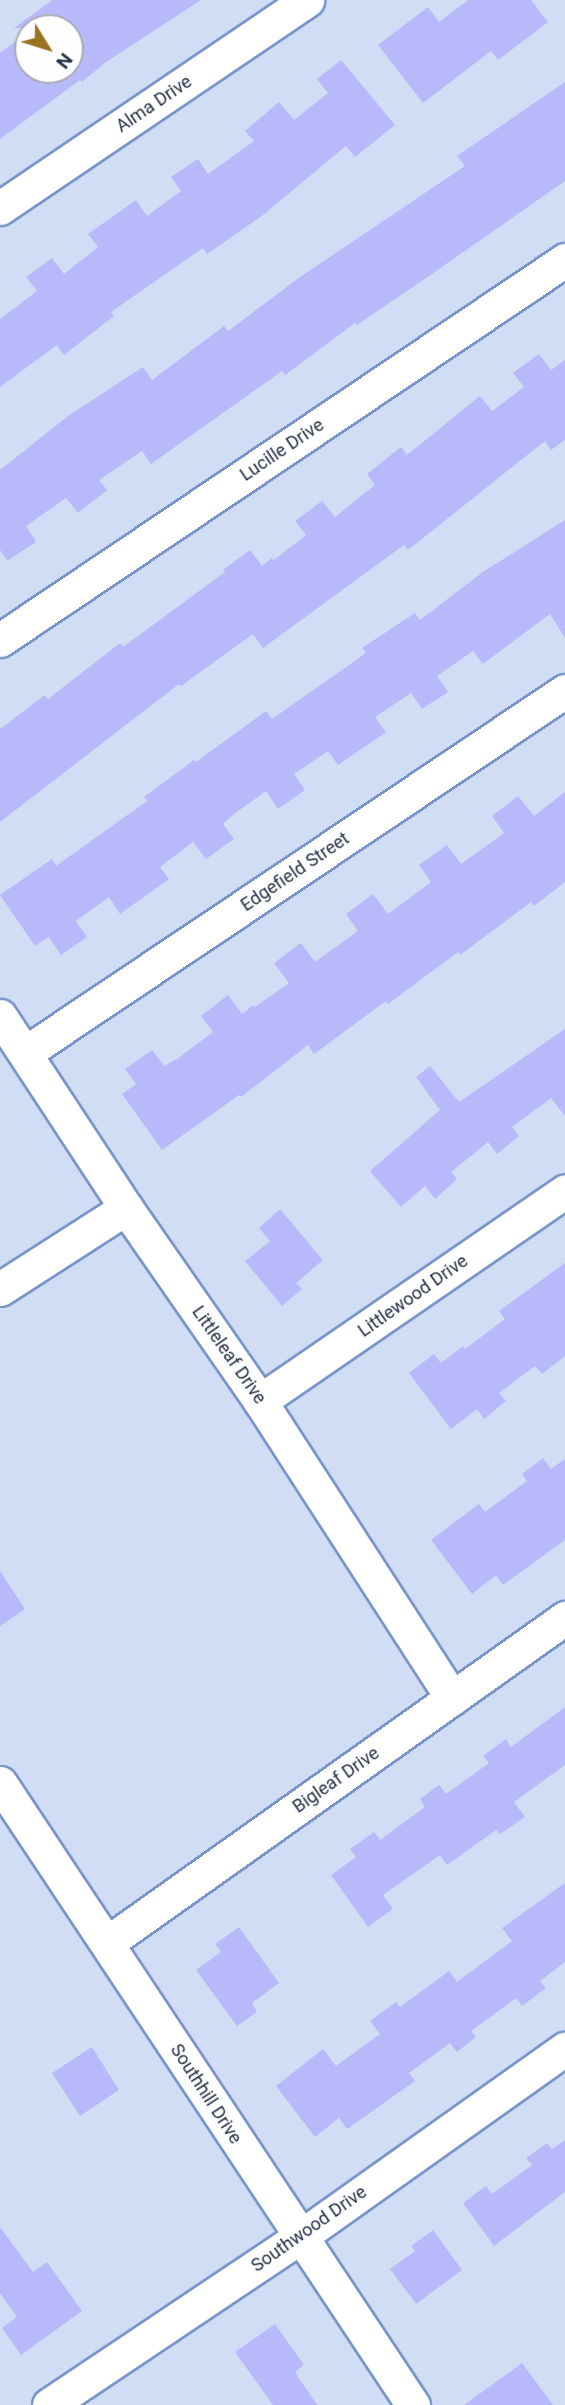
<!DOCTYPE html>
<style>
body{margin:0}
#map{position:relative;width:565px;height:2405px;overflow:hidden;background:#d1ddf4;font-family:Roboto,sans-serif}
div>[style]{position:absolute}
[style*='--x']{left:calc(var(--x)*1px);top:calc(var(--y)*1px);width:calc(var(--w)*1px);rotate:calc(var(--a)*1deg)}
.building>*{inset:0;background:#b8b9fb}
.roads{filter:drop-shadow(2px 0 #7995ca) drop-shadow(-2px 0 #7995ca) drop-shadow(0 2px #7995ca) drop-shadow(0 -2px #7995ca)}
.minor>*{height:33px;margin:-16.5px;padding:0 16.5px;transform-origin:16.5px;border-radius:16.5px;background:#fff}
span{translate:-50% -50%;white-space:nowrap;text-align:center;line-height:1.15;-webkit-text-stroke:5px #fefefe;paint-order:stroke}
.street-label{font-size:18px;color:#263147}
.north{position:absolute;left:14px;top:14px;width:70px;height:70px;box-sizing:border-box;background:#fefefe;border:2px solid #a8acb5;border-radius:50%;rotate:128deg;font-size:19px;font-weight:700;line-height:28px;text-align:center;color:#263147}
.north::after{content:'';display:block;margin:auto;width:24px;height:32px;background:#99731f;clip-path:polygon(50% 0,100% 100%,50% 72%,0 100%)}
</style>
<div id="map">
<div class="building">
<i style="clip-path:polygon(52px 0,201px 0,106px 62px,82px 82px,80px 80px,0 139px,0 53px,28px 32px,28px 70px,70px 70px,70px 28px,14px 28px)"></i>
<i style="clip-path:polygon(468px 0,531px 0,548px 22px,498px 60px,491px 51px,423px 103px,378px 45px,428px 7px,439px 22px)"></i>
<i style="clip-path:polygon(341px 60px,395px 125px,355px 157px,346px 146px,263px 215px,207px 254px,203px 248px,111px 312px,114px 316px,64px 355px,57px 345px,0 387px,0 319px,37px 291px,26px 277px,52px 258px,64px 274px,98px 247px,88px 234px,136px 200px,147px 216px,181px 191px,171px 177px,198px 159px,208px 174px,254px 141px,245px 131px,279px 102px,294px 120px,328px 93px,317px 79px)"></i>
<i style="clip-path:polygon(565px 82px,565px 181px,429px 276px,357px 325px,355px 323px,285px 375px,282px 371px,151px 464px,142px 451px,99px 480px,107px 490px,78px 513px,66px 498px,26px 526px,36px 542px,7px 561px,0 550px,0 470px,68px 416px,143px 367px,152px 380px,224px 326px,228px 331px,300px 277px,465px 166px,457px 156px)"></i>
<i style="clip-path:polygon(539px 354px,551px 370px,565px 360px,565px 440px,551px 450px,545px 441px,408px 550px,404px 545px,263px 648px,253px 634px,181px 686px,179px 684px,0 822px,0 729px,45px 695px,48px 699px,120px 643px,123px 647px,225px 572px,223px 570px,250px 550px,262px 566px,272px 558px,274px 560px,306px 535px,295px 521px,322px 501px,335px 517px,375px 485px,367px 474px,401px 447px,407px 455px,480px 396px,492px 411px,524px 387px,513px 373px)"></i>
<i style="clip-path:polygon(565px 520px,565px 638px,550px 614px,483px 664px,473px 651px,437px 676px,448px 692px,422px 709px,411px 693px,375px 717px,386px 732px,338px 765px,328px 751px,294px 774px,305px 790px,278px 809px,266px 791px,234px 814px,223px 824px,234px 839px,206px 859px,193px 842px,160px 867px,169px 879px,120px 914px,109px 897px,76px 921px,87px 937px,61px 955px,49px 937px,35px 946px,0 895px,52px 859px,56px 866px,147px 801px,144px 797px,194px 760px,196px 762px,266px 711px,272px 719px,366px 653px,362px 648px,415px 613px,420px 620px,483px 572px)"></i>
<i style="clip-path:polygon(565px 792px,565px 882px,534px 906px,531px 902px,460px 955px,458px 952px,388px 1004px,386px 1001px,314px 1054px,308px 1045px,241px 1097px,239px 1095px,162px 1150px,122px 1094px,136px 1084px,125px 1069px,152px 1050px,164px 1066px,177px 1059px,213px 1032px,201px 1016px,228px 995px,242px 1014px,253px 1005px,255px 1007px,289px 983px,274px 963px,301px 943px,315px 962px,358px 931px,346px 914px,373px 894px,388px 914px,431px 882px,419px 865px,447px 845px,461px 864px,504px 833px,492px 816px,518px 796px,534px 816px)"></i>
<i style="clip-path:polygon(565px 1029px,565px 1116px,551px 1098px,512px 1127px,519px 1136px,497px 1154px,488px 1142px,451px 1172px,457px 1179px,435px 1199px,425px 1186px,401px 1207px,370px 1171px,440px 1110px,416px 1077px,430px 1066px,459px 1102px)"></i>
<i style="clip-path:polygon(280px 1209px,323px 1260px,296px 1283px,302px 1289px,282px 1306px,245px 1261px,270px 1241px,259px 1228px)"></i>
<i style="clip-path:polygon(565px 1263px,565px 1356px,542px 1374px,535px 1366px,499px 1393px,506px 1401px,484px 1419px,477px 1409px,451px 1429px,409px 1373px,434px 1354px,441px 1363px,463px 1346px,465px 1349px,505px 1319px,499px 1311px)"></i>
<i style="clip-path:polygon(543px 1458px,551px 1469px,565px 1459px,565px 1540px,503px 1585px,496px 1575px,472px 1594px,431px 1540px,479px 1504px,485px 1512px,527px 1481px,522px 1474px)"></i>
<i style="clip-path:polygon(0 1571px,25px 1609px,0 1626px)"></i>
<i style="clip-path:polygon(565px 1707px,565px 1765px,514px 1802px,525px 1817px,500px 1834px,496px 1830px,447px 1865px,440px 1855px,383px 1895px,393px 1909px,368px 1927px,331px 1875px,356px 1857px,350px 1849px,374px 1832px,380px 1840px,425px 1807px,420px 1799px,439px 1785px,446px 1794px,489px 1763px,483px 1756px,506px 1739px,511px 1747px)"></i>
<i style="clip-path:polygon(565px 1883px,565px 1962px,540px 1981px,546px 1988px,522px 2006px,516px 1998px,471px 2031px,476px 2037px,457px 2052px,450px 2043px,409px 2073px,415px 2081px,347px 2129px,339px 2118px,315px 2137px,276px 2086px,323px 2049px,336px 2066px,380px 2034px,370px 2021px,396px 2002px,400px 2007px,449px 1971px,457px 1982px,512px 1941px,502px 1928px)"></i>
<i style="clip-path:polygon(239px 1927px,279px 1983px,252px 2003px,257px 2012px,237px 2026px,196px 1970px,221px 1952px,215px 1944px)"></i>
<i style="clip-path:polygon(92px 2047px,119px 2090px,80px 2116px,52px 2073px)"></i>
<i style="clip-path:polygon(565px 2140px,565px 2192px,494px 2246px,463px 2203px,486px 2186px,492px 2194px,532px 2165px,526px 2158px,547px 2143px,552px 2149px)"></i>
<i style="clip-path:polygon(0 2227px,33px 2272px,47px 2262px,82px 2311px,21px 2355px,2px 2328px,17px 2317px,0 2293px)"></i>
<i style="clip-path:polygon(433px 2230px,462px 2270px,416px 2304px,390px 2269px,415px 2251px,411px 2246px)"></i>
<i style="clip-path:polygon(275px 2324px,304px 2365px,295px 2372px,317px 2405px,273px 2405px,235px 2352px)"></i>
<i style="clip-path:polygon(522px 2363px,553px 2405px,464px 2405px)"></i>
</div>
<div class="roads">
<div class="minor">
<i style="--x:0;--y:208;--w:371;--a:-34.1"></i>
<i style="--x:0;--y:640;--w:681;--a:-33.92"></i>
<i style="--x:0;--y:1016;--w:230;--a:56.7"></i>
<i style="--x:126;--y:1208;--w:235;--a:55.2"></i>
<i style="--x:260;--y:1401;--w:354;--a:57.1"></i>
<i style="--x:25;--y:1053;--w:650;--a:-33.84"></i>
<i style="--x:0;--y:1289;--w:150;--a:-32.7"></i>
<i style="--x:260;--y:1401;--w:370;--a:-34.5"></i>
<i style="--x:0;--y:1783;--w:747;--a:56.42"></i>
<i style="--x:107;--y:1943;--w:562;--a:-35.36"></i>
<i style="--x:49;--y:2405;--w:302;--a:-33.8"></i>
<i style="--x:300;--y:2237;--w:325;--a:-35.4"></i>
</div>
</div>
<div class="street-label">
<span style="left:154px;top:104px;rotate:-34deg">Alma Drive</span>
<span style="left:282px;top:450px;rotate:-34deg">Lucille Drive</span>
<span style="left:295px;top:872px;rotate:-34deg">Edgefield Street</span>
<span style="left:413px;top:1296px;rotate:-35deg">Littlewood Drive</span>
<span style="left:229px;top:1355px;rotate:55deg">Littleleaf Drive</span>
<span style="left:336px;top:1780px;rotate:-35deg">Bigleaf Drive</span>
<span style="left:206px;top:2094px;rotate:57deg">Southhill Drive</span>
<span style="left:309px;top:2229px;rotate:-35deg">Southwood Drive</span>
</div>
<div class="north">N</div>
</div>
